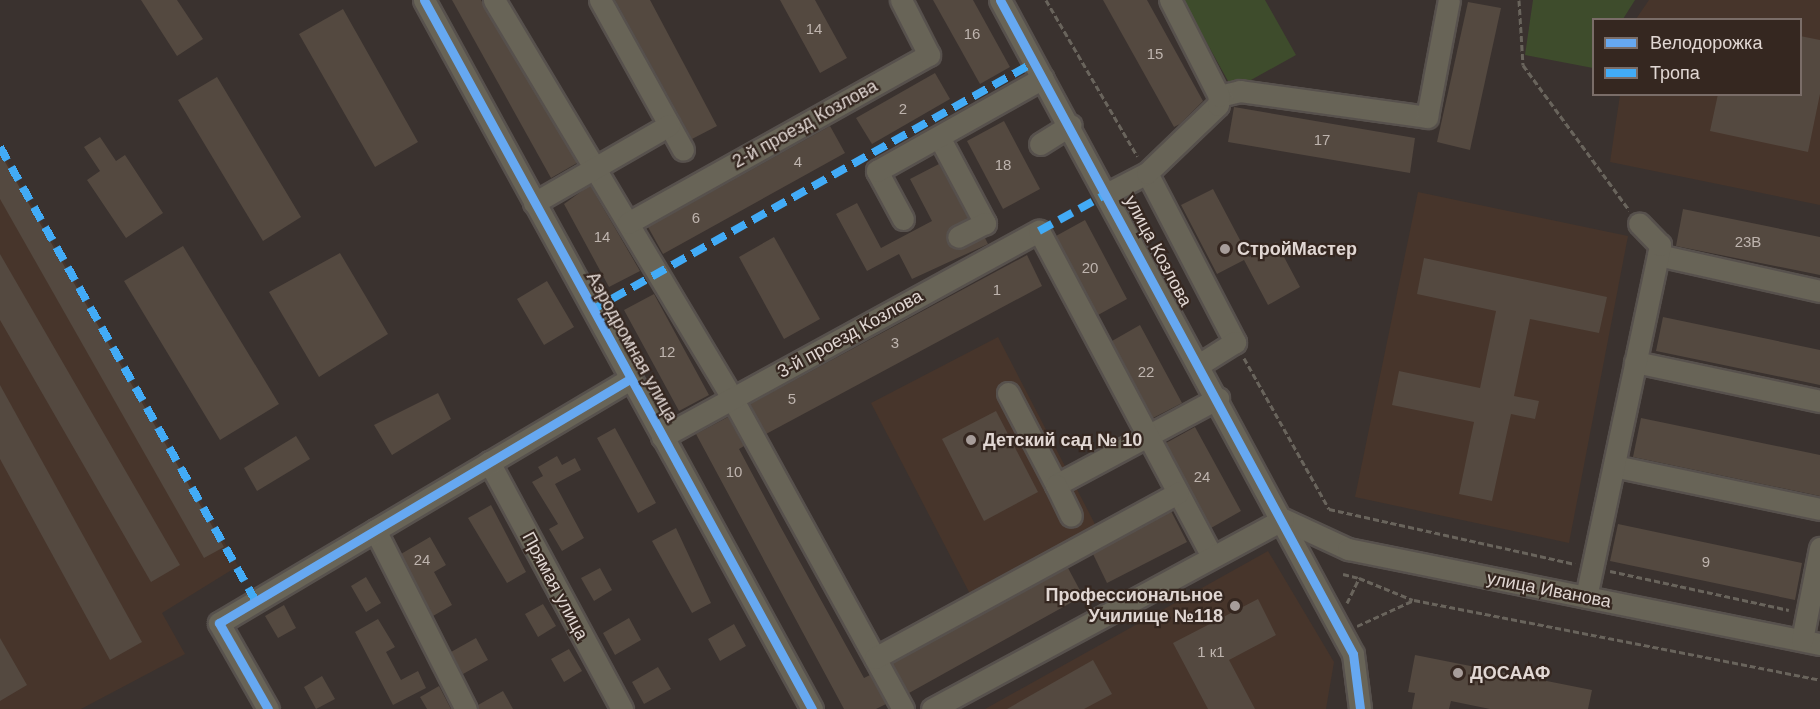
<!DOCTYPE html>
<meta charset="utf-8">
<style>
body{margin:0}
#map{position:relative;width:1820px;height:709px;overflow:hidden;background:#3a322f;font-family:Helvetica,sans-serif}
div>[style]{position:absolute}
[style*='--x']{left:calc(var(--x)*1px);top:calc(var(--y)*1px);width:calc(var(--w)*1px);rotate:calc(var(--a)*1deg)}
.built>*{inset:0;background:#47352b}
.green>*{inset:0;background:#3e4c2c}
.building>*{inset:0;background:#544940}
.path>*{height:3px;margin-top:-1.5px;transform-origin:0;background:repeating-linear-gradient(90deg,#69645c 0 6px,transparent 0 9px)}
.roads{filter:drop-shadow(2px 0 #57514d) drop-shadow(-2px 0 #57514d) drop-shadow(0 2px #57514d) drop-shadow(0 -2px #57514d)}
.minor>*{height:21px;margin:-10.5px;padding:0 10.5px;transform-origin:10.5px;border-radius:10.5px;background:#686457}
.quiet>*{height:8px;margin-top:-4px;transform-origin:0;background:repeating-linear-gradient(90deg,#42abf6 0 15px,transparent 0 23px)}
.cycleway>*{height:9px;margin:-4.5px;padding:0 4.5px;transform-origin:4.5px;border-radius:4.5px;background:#66a8f1}
.dots>*{width:16px;height:16px;translate:-50% -50%;box-sizing:border-box;border:3px solid #352720;border-radius:50%}
span{translate:-50% -50%;white-space:nowrap;text-align:center;line-height:1.15;-webkit-text-stroke:4.5px #352720;paint-order:stroke}
.number-label{font-size:15px;color:#beb4ae}
.number-label span{-webkit-text-stroke-width:0}
.street-label{font-size:18px;color:#e1d7d3}
.poi-label{font-size:18px;color:#e1d7d3;font-weight:700}
.left{translate:0 -50%;text-align:left}
.right{translate:-100% -50%;text-align:right}
.legend{position:absolute;left:1592px;top:18px;width:210px;height:78px;box-sizing:border-box;background:#352720;border:2px solid #7a6d68;margin:0;padding:8px 10px;list-style:none;font-size:18px;color:#e1d7d3}
.legend li{display:flex;align-items:center;gap:12px;height:30px}
.legend b{width:30px;border:2px solid #7a6d68}
</style>
<div id="map">
<div class="built">
<i style="clip-path:polygon(1649px 0,1820px 0,1820px 205px,1610px 162px,1620px 95px,1800px 94px,1800px 20px,1636px 19px)"></i>
<i style="clip-path:polygon(0 149px,238px 566px,162px 613px,185px 654px,81px 709px,0 709px)"></i>
<i style="clip-path:polygon(1418px 192px,1628px 236px,1569px 543px,1355px 497px)"></i>
<i style="clip-path:polygon(998px 337px,1097px 528px,970px 594px,871px 403px)"></i>
<i style="clip-path:polygon(1268px 551px,1334px 662px,1326px 709px,985px 709px)"></i>
</div>
<div class="green">
<i style="clip-path:polygon(1183px 0,1265px 0,1296px 55px,1233px 90px)"></i>
<i style="clip-path:polygon(1533px 0,1635px 0,1623px 19px,1594px 20px,1593px 68px,1525px 55px)"></i>
</div>
<div class="building">
<i style="clip-path:polygon(141px 0,177px 0,203px 39px,177px 56px)"></i>
<i style="clip-path:polygon(452px 0,481px 0,577px 163px,551px 178px)"></i>
<i style="clip-path:polygon(615px 0,650px 0,717px 126px,692px 139px)"></i>
<i style="clip-path:polygon(780px 0,815px 0,847px 58px,820px 73px)"></i>
<i style="clip-path:polygon(933px 0,973px 0,1010px 67px,980px 84px)"></i>
<i style="clip-path:polygon(1103px 0,1147px 0,1203px 101px,1180px 124px,1174px 127px)"></i>
<i style="clip-path:polygon(1468px 2px,1501px 8px,1470px 150px,1437px 142px)"></i>
<i style="clip-path:polygon(343px 9px,418px 142px,375px 167px,299px 34px)"></i>
<i style="clip-path:polygon(1800px 36px,1820px 40px,1820px 94px,1808px 152px,1710px 131px,1718px 94px,1800px 94px)"></i>
<i style="clip-path:polygon(935px 73px,950px 99px,872px 144px,856px 118px)"></i>
<i style="clip-path:polygon(217px 77px,301px 217px,263px 241px,178px 100px)"></i>
<i style="clip-path:polygon(1234px 107px,1415px 138px,1410px 173px,1228px 142px)"></i>
<i style="clip-path:polygon(1004px 121px,1040px 189px,1003px 209px,967px 141px)"></i>
<i style="clip-path:polygon(830px 126px,845px 153px,663px 254px,648px 227px)"></i>
<i style="clip-path:polygon(100px 137px,116px 161px,125px 155px,163px 213px,126px 238px,87px 180px,100px 171px,84px 147px)"></i>
<i style="clip-path:polygon(0 153px,224px 547px,204px 558px,0 199px)"></i>
<i style="clip-path:polygon(939px 164px,968px 218px,948px 230px,947px 243px,958px 250px,985px 238px,988px 244px,912px 279px,899px 254px,867px 271px,836px 214px,857px 203px,881px 248px,932px 221px,910px 179px)"></i>
<i style="clip-path:polygon(590px 185px,640px 271px,609px 287px,564px 204px)"></i>
<i style="clip-path:polygon(1213px 189px,1249px 257px,1276px 242px,1300px 287px,1268px 305px,1244px 260px,1217px 274px,1181px 205px)"></i>
<i style="clip-path:polygon(1683px 209px,1820px 237px,1820px 275px,1676px 246px)"></i>
<i style="clip-path:polygon(1085px 220px,1127px 299px,1098px 315px,1056px 236px)"></i>
<i style="clip-path:polygon(774px 237px,820px 319px,784px 339px,739px 257px)"></i>
<i style="clip-path:polygon(183px 246px,279px 404px,220px 440px,124px 281px)"></i>
<i style="clip-path:polygon(340px 253px,388px 334px,319px 377px,269px 292px)"></i>
<i style="clip-path:polygon(0 254px,180px 565px,151px 582px,0 320px)"></i>
<i style="clip-path:polygon(1027px 255px,1042px 286px,766px 434px,750px 404px)"></i>
<i style="clip-path:polygon(1424px 258px,1607px 297px,1599px 333px,1530px 319px,1514px 396px,1539px 401px,1535px 419px,1511px 414px,1492px 501px,1459px 494px,1474px 422px,1392px 405px,1399px 371px,1480px 388px,1496px 311px,1417px 294px)"></i>
<i style="clip-path:polygon(547px 281px,574px 327px,544px 345px,517px 299px)"></i>
<i style="clip-path:polygon(654px 294px,709px 395px,679px 411px,624px 310px)"></i>
<i style="clip-path:polygon(1663px 317px,1820px 350px,1820px 385px,1656px 351px)"></i>
<i style="clip-path:polygon(1140px 325px,1182px 403px,1153px 418px,1112px 341px)"></i>
<i style="clip-path:polygon(0 385px,142px 642px,110px 660px,0 459px)"></i>
<i style="clip-path:polygon(438px 393px,451px 419px,392px 455px,374px 425px)"></i>
<i style="clip-path:polygon(996px 411px,1038px 492px,984px 521px,942px 439px)"></i>
<i style="clip-path:polygon(728px 417px,744px 446px,739px 449px,779px 524px,864px 678px,870px 675px,886px 704px,876px 709px,844px 709px,696px 434px)"></i>
<i style="clip-path:polygon(1641px 418px,1820px 455px,1820px 496px,1633px 457px)"></i>
<i style="clip-path:polygon(1195px 427px,1241px 511px,1211px 528px,1166px 443px)"></i>
<i style="clip-path:polygon(615px 428px,656px 503px,638px 513px,597px 438px)"></i>
<i style="clip-path:polygon(296px 436px,310px 459px,257px 491px,244px 468px)"></i>
<i style="clip-path:polygon(557px 456px,562px 465px,575px 458px,581px 470px,555px 484px,584px 538px,562px 551px,549px 529px,558px 524px,532px 482px,543px 476px,538px 467px)"></i>
<i style="clip-path:polygon(491px 505px,526px 572px,507px 583px,468px 518px)"></i>
<i style="clip-path:polygon(1171px 511px,1187px 542px,1107px 583px,1093px 554px)"></i>
<i style="clip-path:polygon(1618px 524px,1802px 563px,1795px 600px,1610px 561px)"></i>
<i style="clip-path:polygon(676px 528px,711px 603px,692px 613px,652px 541px)"></i>
<i style="clip-path:polygon(430px 537px,446px 565px,434px 572px,452px 605px,433px 616px,401px 554px)"></i>
<i style="clip-path:polygon(600px 568px,612px 590px,594px 601px,581px 578px)"></i>
<i style="clip-path:polygon(1068px 568px,1083px 596px,909px 693px,892px 663px)"></i>
<i style="clip-path:polygon(366px 577px,381px 603px,366px 612px,351px 586px)"></i>
<i style="clip-path:polygon(1258px 599px,1276px 635px,1229px 660px,1255px 709px,1208px 709px,1173px 643px)"></i>
<i style="clip-path:polygon(543px 604px,556px 626px,538px 637px,525px 614px)"></i>
<i style="clip-path:polygon(284px 605px,296px 628px,278px 638px,265px 616px)"></i>
<i style="clip-path:polygon(629px 618px,641px 640px,615px 655px,603px 633px)"></i>
<i style="clip-path:polygon(378px 619px,395px 647px,386px 652px,401px 680px,418px 671px,426px 688px,393px 705px,355px 632px)"></i>
<i style="clip-path:polygon(734px 624px,746px 646px,720px 661px,708px 639px)"></i>
<i style="clip-path:polygon(0 638px,27px 685px,0 701px)"></i>
<i style="clip-path:polygon(476px 638px,488px 660px,463px 674px,451px 652px)"></i>
<i style="clip-path:polygon(569px 649px,582px 671px,564px 682px,551px 659px)"></i>
<i style="clip-path:polygon(1415px 655px,1592px 690px,1588px 709px,1490px 709px,1451px 701px,1449px 709px,1412px 709px,1415px 693px,1408px 692px)"></i>
<i style="clip-path:polygon(1093px 660px,1112px 694px,1084px 709px,1007px 709px)"></i>
<i style="clip-path:polygon(658px 667px,671px 689px,644px 704px,632px 682px)"></i>
<i style="clip-path:polygon(322px 676px,335px 699px,316px 709px,304px 687px)"></i>
<i style="clip-path:polygon(439px 686px,451px 709px,427px 709px,420px 697px)"></i>
<i style="clip-path:polygon(503px 691px,513px 709px,479px 709px,478px 705px)"></i>
</div>
<div class="path">
<i style="--x:1046;--y:0;--w:181;--a:59.7"></i>
<i style="--x:1519;--y:0;--w:65;--a:86.5"></i>
<i style="--x:1523;--y:65;--w:180;--a:53.8"></i>
<i style="--x:1244;--y:358;--w:173;--a:60.6"></i>
<i style="--x:1329;--y:509;--w:252;--a:12.6"></i>
<i style="--x:1610;--y:571;--w:183;--a:12.3"></i>
<i style="--x:1343;--y:574;--w:16;--a:14"></i>
<i style="--x:1347;--y:603;--w:28;--a:-64"></i>
<i style="--x:1359;--y:578;--w:58;--a:22.2"></i>
<i style="--x:1357;--y:626;--w:63;--a:-24.5"></i>
<i style="--x:1414;--y:600;--w:414;--a:11.1"></i>
</div>
<div class="roads">
<div class="minor">
<i style="--x:424;--y:0;--w:808;--a:61.31"></i>
<i style="--x:494;--y:0;--w:464;--a:59.1"></i>
<i style="--x:732;--y:398;--w:355;--a:61.2"></i>
<i style="--x:600;--y:0;--w:171;--a:61"></i>
<i style="--x:1000;--y:0;--w:743;--a:61.64"></i>
<i style="--x:1353;--y:654;--w:55;--a:82.7"></i>
<i style="--x:1219;--y:96;--w:22;--a:-13"></i>
<i style="--x:1240;--y:91;--w:189;--a:7.9"></i>
<i style="--x:1427;--y:117;--w:119;--a:-79.4"></i>
<i style="--x:939;--y:137;--w:98;--a:61.9"></i>
<i style="--x:985;--y:223;--w:30;--a:153"></i>
<i style="--x:1040;--y:144;--w:36;--a:-32"></i>
<i style="--x:1147;--y:173;--w:191;--a:62.5"></i>
<i style="--x:1235;--y:342;--w:41;--a:147.8"></i>
<i style="--x:1108;--y:193;--w:44;--a:-27.1"></i>
<i style="--x:1147;--y:173;--w:98;--a:-43.8"></i>
<i style="--x:1218;--y:105;--w:9;--a:-84"></i>
<i style="--x:1219;--y:96;--w:108;--a:-117"></i>
<i style="--x:534;--y:203;--w:156;--a:-30"></i>
<i style="--x:903;--y:219;--w:55;--a:-118.4"></i>
<i style="--x:877;--y:171;--w:190;--a:-29.3"></i>
<i style="--x:628;--y:223;--w:345;--a:-29.2"></i>
<i style="--x:929;--y:55;--w:62;--a:-117"></i>
<i style="--x:1658;--y:255;--w:166;--a:12.5"></i>
<i style="--x:1635;--y:362;--w:189;--a:11.9"></i>
<i style="--x:1008;--y:393;--w:104;--a:62.4"></i>
<i style="--x:1056;--y:485;--w:184;--a:-28.2"></i>
<i style="--x:662;--y:437;--w:430;--a:-28.7"></i>
<i style="--x:1039;--y:231;--w:369;--a:62"></i>
<i style="--x:489;--y:462;--w:281;--a:61.7"></i>
<i style="--x:1614;--y:466;--w:210;--a:11.8"></i>
<i style="--x:1056;--y:485;--w:34;--a:64"></i>
<i style="--x:1283;--y:519;--w:72;--a:24.8"></i>
<i style="--x:1348;--y:549;--w:481;--a:11.4"></i>
<i style="--x:375;--y:530;--w:201;--a:63.1"></i>
<i style="--x:1586;--y:597;--w:360;--a:-78.1"></i>
<i style="--x:1660;--y:245;--w:30;--a:-134"></i>
<i style="--x:1802;--y:640;--w:94;--a:-78.9"></i>
<i style="--x:875;--y:658;--w:345;--a:-28.6"></i>
<i style="--x:268;--y:709;--w:99;--a:-119.7"></i>
<i style="--x:219;--y:623;--w:478;--a:-30.7"></i>
<i style="--x:932;--y:709;--w:399;--a:-28.4"></i>
</div>
</div>
<div class="quiet">
<i style="--x:0;--y:147;--w:520;--a:60.62"></i>
<i style="--x:1039;--y:231;--w:79;--a:-28.8"></i>
<i style="--x:592;--y:310;--w:508;--a:-29.24"></i>
</div>
<div class="cycleway">
<i style="--x:424;--y:0;--w:808;--a:61.31"></i>
<i style="--x:1000;--y:0;--w:743;--a:61.64"></i>
<i style="--x:1353;--y:654;--w:55;--a:82.7"></i>
<i style="--x:268;--y:709;--w:99;--a:-119.7"></i>
<i style="--x:219;--y:623;--w:478;--a:-30.7"></i>
</div>
<div class="dots">
<i style="left:1225px;top:249px;background:#a79d9a"></i>
<i style="left:971px;top:440px;background:#a79d9a"></i>
<i style="left:1235px;top:606px;background:#a79d9a"></i>
<i style="left:1458px;top:673px;background:#a79d9a"></i>
</div>
<div class="number-label">
<span style="left:814px;top:29px">14</span>
<span style="left:972px;top:34px">16</span>
<span style="left:1155px;top:54px">15</span>
<span style="left:903px;top:109px">2</span>
<span style="left:1322px;top:140px">17</span>
<span style="left:798px;top:162px">4</span>
<span style="left:1003px;top:165px">18</span>
<span style="left:696px;top:218px">6</span>
<span style="left:602px;top:237px">14</span>
<span style="left:1748px;top:242px">23В</span>
<span style="left:1090px;top:268px">20</span>
<span style="left:997px;top:290px">1</span>
<span style="left:895px;top:343px">3</span>
<span style="left:667px;top:352px">12</span>
<span style="left:1146px;top:372px">22</span>
<span style="left:792px;top:399px">5</span>
<span style="left:734px;top:472px">10</span>
<span style="left:1202px;top:477px">24</span>
<span style="left:422px;top:560px">24</span>
<span style="left:1706px;top:562px">9</span>
<span style="left:1211px;top:652px">1 к1</span>
</div>
<div class="street-label">
<span style="left:805px;top:124px;rotate:-29deg">2-й проезд Козлова</span>
<span style="left:1158px;top:251px;rotate:62deg">улица Козлова</span>
<span style="left:850px;top:334px;rotate:-29deg">3-й проезд Козлова</span>
<span style="left:632px;top:347px;rotate:61deg">Аэродромная улица</span>
<span style="left:555px;top:586px;rotate:62deg">Прямая улица</span>
<span style="left:1549px;top:590px;rotate:11deg">улица Иванова</span>
</div>
<div class="poi-label">
<span class="left" style="left:1237px;top:249px">СтройМастер</span>
<span class="left" style="left:983px;top:440px">Детский сад № 10</span>
<span class="right" style="left:1223px;top:606px">Профессиональное<br>Училище №118</span>
<span class="left" style="left:1470px;top:673px">ДОСААФ</span>
</div>
<ul class="legend">
<li><b style="height:8px;background:#66a8f1"></b>Велодорожка</li>
<li><b style="height:8px;background:#42abf6"></b>Тропа</li>
</ul>
</div>
